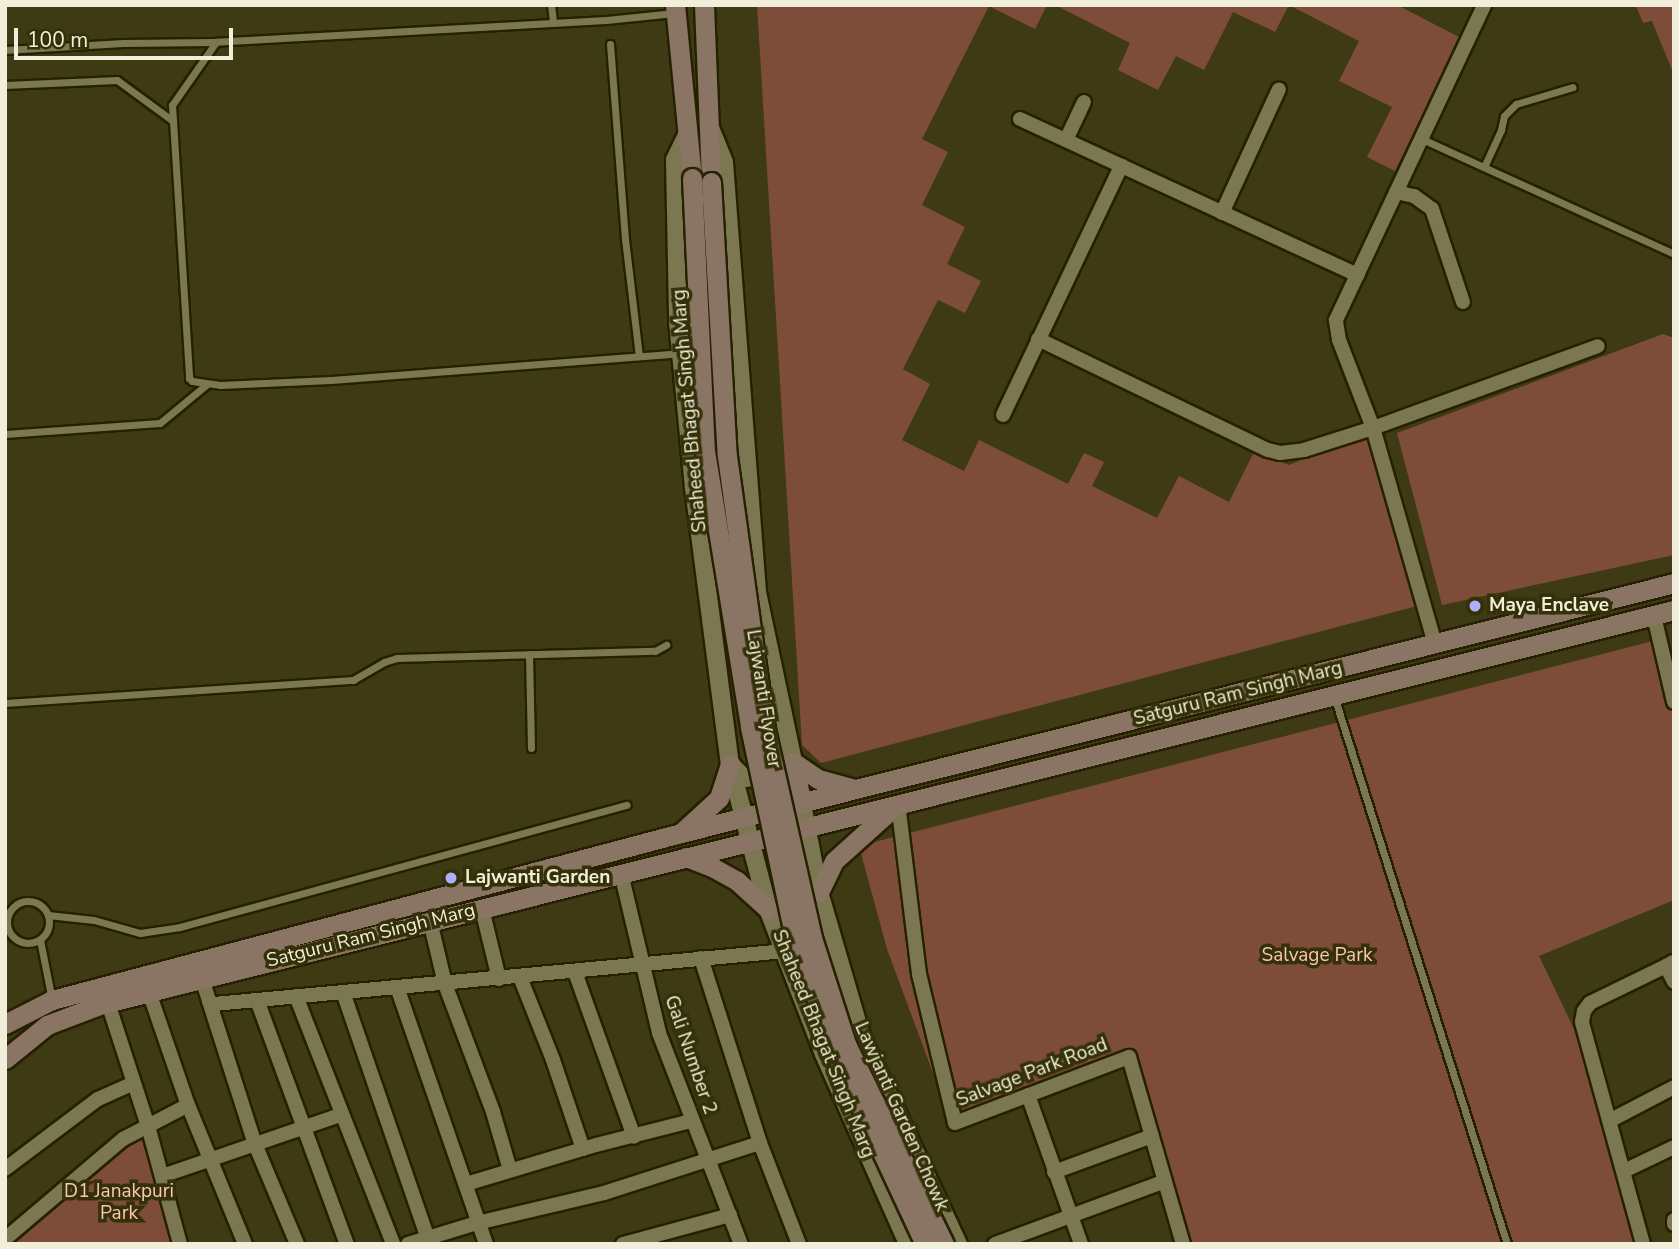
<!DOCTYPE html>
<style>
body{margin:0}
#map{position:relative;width:1679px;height:1249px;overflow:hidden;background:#3e3a14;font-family:"Nunito Sans",sans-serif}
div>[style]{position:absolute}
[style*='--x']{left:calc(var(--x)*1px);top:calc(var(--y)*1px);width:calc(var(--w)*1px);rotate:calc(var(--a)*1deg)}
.green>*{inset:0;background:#7e4d39}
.roads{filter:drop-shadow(2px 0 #252100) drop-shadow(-2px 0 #252100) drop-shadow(0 2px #252100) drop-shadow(0 -2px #252100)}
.service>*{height:7px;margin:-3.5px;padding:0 3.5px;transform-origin:3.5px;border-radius:3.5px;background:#7b7750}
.service>.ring{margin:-3.5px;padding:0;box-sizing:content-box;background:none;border:7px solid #7b7750;border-radius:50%}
.minor>*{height:14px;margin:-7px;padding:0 7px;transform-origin:7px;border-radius:7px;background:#7b7750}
.tertiary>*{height:18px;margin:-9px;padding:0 9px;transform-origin:9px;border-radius:9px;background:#7b7750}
.secondary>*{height:19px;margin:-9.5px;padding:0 9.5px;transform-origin:9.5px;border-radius:9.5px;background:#8a7464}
.bridges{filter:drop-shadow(2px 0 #252100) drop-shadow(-2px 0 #252100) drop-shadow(0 2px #252100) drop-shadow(0 -2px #252100)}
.secondary-bridge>*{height:19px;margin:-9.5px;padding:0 9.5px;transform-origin:9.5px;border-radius:9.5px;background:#8a7464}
.dots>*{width:19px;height:19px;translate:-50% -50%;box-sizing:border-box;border:4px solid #343008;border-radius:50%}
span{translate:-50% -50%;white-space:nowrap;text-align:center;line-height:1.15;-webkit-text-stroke:7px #343008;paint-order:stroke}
.street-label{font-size:19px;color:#f1efda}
.poi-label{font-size:19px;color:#f1efda;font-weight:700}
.left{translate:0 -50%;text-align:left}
.park-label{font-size:19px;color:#fcc7b2}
.frame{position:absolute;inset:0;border:7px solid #f1efda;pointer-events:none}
.scale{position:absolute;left:14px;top:28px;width:219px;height:32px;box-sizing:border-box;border:4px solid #f1efda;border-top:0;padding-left:9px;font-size:21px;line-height:24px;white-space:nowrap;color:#f1efda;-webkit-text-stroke:5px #343008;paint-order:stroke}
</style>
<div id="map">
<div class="green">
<i style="clip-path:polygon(757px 5px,1047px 5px,1035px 29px,989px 6px,922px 139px,948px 152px,922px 205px,965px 227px,947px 264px,981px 281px,965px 313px,938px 300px,903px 369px,930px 384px,902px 440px,964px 471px,979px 440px,1068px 484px,1084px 453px,1104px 462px,1092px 486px,1157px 518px,1179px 476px,1229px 502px,1254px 452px,1289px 465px,1369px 431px,1417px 606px,821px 763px,802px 745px)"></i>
<i style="clip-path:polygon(1055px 5px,1397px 5px,1461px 38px,1395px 171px,1367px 157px,1392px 107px,1339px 81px,1359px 41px,1289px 5px,1275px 32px,1233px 12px,1204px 70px,1176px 56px,1158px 90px,1118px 70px,1130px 43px)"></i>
<i style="clip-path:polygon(1674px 5px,1674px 75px,1652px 21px,1643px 23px,1636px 6px)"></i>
<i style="clip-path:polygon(1663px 334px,1674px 338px,1674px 555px,1442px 605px,1397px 433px)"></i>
<i style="clip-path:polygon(1653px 641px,1674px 695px,1674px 900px,1539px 956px,1586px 1054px,1644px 1244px,1181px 1244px,1121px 1059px,950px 1119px,887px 949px,859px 846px)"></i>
<i style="clip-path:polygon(141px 1137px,176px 1244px,10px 1244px,125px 1145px)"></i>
</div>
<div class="roads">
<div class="service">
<i style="--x:551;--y:5;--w:17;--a:83"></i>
<i style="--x:674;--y:13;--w:68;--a:174.1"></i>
<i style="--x:606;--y:20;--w:391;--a:176.8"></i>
<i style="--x:216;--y:42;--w:77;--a:124.9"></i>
<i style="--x:172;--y:105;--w:274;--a:86.4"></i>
<i style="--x:189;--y:378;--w:4;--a:45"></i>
<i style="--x:192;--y:381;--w:28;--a:8"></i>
<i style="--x:220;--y:385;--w:111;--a:-2.6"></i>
<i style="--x:331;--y:380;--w:350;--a:-4.4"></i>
<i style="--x:610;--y:44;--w:196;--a:85.6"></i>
<i style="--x:625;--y:239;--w:118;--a:83.2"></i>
<i style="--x:5;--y:50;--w:118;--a:-3.4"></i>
<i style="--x:123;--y:43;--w:91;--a:-0.6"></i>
<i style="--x:5;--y:85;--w:112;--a:-2.6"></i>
<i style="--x:117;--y:80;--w:69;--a:36.2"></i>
<i style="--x:1422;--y:139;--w:277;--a:24.5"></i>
<i style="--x:1484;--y:167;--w:41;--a:-65.3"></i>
<i style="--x:1501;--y:130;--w:14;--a:-78"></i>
<i style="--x:1504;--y:116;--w:17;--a:-45"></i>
<i style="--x:1516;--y:104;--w:59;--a:-16.6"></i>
<i style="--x:5;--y:434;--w:155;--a:-4.1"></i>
<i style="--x:160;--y:423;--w:60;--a:-39.6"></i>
<i style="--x:529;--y:654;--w:94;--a:88.8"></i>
<i style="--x:1334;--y:696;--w:575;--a:72.48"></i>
<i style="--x:5;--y:703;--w:349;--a:-3.8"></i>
<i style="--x:353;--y:680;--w:36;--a:-30"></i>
<i style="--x:384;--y:662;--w:14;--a:-17"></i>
<i style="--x:397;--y:658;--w:258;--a:-1.6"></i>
<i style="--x:655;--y:651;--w:13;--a:-29"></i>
<i class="ring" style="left:7px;top:901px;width:35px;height:35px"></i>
<i style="--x:48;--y:915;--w:46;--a:6.2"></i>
<i style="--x:94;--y:920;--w:48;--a:15.8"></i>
<i style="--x:140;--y:933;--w:40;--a:-8.5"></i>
<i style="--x:180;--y:927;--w:463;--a:-15.3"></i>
<i style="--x:40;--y:940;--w:61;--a:78.7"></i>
</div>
<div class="minor">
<i style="--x:1020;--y:119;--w:372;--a:24.8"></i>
<i style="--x:1066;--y:140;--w:42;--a:-64.7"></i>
<i style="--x:1396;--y:192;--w:18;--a:13"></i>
<i style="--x:1414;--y:196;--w:22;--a:36"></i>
<i style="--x:1432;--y:209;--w:98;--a:71.6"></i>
<i style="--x:1222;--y:213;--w:136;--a:-65.3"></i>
<i style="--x:1038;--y:339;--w:255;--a:25.8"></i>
<i style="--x:1268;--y:450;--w:12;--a:14"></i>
<i style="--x:1280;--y:453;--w:24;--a:-7"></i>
<i style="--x:1304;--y:450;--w:72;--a:-17.7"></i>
<i style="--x:1373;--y:428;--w:239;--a:-20"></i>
<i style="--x:1003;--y:415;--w:276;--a:-64.6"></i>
<i style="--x:1654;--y:616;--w:88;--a:76.9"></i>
<i style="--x:1435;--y:644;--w:225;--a:-106"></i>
<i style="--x:1373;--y:428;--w:94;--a:-111.1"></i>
<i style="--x:1339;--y:340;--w:20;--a:-99"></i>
<i style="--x:1336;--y:320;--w:348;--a:-64.8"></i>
<i style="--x:898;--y:803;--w:172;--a:83"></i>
<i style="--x:919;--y:974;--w:153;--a:76.4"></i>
<i style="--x:955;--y:1123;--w:186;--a:-20.8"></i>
<i style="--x:1129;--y:1057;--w:195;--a:73.9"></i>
<i style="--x:621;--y:873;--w:164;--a:76.6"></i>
<i style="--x:659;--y:1033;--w:226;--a:68.8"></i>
<i style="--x:482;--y:909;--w:72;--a:76.3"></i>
<i style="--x:430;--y:921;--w:65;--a:76.6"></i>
<i style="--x:445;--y:984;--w:137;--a:69.4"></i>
<i style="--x:493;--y:1112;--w:60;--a:73.7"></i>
<i style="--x:701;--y:958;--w:194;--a:72.3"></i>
<i style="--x:760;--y:1143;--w:108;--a:68.9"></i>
<i style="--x:1673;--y:962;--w:8;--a:150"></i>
<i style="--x:1666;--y:966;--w:18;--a:63"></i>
<i style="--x:575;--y:972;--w:175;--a:70.3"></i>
<i style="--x:520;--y:977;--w:89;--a:68.3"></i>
<i style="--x:553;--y:1060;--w:94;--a:71.4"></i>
<i style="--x:202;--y:979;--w:23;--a:72"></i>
<i style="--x:209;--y:1001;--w:6;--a:31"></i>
<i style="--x:214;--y:1004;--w:573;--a:-5.3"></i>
<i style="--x:397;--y:987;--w:272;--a:70.9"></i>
<i style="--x:149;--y:992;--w:120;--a:71"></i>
<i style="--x:188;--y:1105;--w:150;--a:67.7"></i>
<i style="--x:343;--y:992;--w:267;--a:71"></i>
<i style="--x:296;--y:996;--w:266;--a:68.6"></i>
<i style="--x:257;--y:1000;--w:260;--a:69.8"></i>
<i style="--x:209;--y:1001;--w:150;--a:72.2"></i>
<i style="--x:255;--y:1144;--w:108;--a:67.2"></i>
<i style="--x:108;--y:1003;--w:129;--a:72"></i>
<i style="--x:148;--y:1126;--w:122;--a:74.8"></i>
<i style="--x:1028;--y:1095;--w:158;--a:70.4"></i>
<i style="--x:1611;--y:1120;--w:71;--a:-27.6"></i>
<i style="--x:5;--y:1169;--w:116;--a:-37"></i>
<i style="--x:98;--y:1099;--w:39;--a:-24"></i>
<i style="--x:1624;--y:1171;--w:55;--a:-25.6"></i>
<i style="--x:1054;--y:1172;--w:104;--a:-20.2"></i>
<i style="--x:162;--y:1176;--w:188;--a:-18.9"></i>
<i style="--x:466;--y:1184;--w:136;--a:-16.7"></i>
<i style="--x:596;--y:1145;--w:98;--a:-14.2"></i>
<i style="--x:1674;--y:1220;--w:4;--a:90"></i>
<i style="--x:5;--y:1239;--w:155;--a:-40.3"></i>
<i style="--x:123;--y:1139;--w:73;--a:-27.6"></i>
<i style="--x:408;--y:1244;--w:72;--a:-16.9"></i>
<i style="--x:477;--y:1223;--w:130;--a:-13.3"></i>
<i style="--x:604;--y:1193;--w:164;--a:-17.8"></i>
<i style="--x:623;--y:1244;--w:111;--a:-15.2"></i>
<i style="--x:995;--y:1244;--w:181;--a:-20.3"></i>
<i style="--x:1643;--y:1244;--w:230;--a:-105.4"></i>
<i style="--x:1582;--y:1022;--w:11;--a:-80"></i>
<i style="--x:1584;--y:1011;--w:10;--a:-53"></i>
<i style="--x:1590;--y:1003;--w:85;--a:-26"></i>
</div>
<div class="tertiary">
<i style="--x:711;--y:130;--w:35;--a:68"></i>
<i style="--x:724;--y:163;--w:430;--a:85.6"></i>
<i style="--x:757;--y:592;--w:174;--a:78"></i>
<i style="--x:793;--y:762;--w:15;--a:118"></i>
<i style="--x:786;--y:775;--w:42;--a:175.9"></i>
<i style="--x:744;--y:778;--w:20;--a:-135"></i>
<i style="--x:688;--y:133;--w:30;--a:116"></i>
<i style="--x:675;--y:160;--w:162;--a:88.9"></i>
<i style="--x:678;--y:322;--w:167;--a:84.5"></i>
<i style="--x:694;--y:488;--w:278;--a:82.6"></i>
<i style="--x:730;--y:764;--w:150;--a:75.3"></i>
<i style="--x:768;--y:909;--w:155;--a:68.9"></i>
<i style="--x:824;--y:1054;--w:208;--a:66.1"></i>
<i style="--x:802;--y:804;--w:90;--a:79.1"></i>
<i style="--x:819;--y:892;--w:150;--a:73.7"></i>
<i style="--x:861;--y:1036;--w:230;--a:65"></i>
</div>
<div class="secondary">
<i style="--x:675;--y:5;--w:174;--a:84.4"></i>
<i style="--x:704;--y:5;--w:177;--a:87.7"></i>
<i style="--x:793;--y:762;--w:30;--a:34"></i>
<i style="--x:818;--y:779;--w:38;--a:15"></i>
<i style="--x:793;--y:762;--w:43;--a:77.9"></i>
<i style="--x:682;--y:832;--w:50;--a:-42.6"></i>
<i style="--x:719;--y:798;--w:36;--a:-72"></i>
<i style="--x:686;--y:857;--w:28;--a:21"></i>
<i style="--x:712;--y:867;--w:29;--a:29"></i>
<i style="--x:737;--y:881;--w:42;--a:42.1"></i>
<i style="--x:819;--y:892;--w:34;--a:-64"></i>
<i style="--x:834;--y:861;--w:82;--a:-42"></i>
<i style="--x:5;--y:1024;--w:53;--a:-27.1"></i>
<i style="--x:52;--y:1000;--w:651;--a:-14.87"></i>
<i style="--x:681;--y:833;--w:1024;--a:-14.13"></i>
<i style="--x:5;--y:1059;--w:54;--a:-39"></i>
<i style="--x:47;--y:1025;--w:59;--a:-20.9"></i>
<i style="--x:102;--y:1004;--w:1621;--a:-14.07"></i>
</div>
</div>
<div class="bridges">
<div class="secondary-bridge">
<i style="--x:692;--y:178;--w:273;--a:87.3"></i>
<i style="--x:705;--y:451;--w:280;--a:80.7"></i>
<i style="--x:750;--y:727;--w:212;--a:78"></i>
<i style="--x:794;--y:934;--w:122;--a:70.8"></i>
<i style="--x:834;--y:1049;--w:215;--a:65"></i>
<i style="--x:711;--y:182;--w:274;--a:86.7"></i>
<i style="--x:727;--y:456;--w:276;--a:82.1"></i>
<i style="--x:765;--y:729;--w:214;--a:77.3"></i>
<i style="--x:812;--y:938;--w:111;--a:72.2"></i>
<i style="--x:846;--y:1044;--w:223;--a:63.9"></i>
</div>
</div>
<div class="dots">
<i style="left:1475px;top:606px;background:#aeaefb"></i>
<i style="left:451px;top:878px;background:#aeaefb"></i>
</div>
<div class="street-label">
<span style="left:690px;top:411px;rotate:-95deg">Shaheed Bhagat Singh Marg</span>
<span style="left:1238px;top:694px;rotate:-14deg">Satguru Ram Singh Marg</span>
<span style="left:763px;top:699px;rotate:81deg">Lajwanti Flyover</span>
<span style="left:371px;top:936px;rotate:-14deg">Satguru Ram Singh Marg</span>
<span style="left:823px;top:1044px;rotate:68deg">Shaheed Bhagat Singh Marg</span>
<span style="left:690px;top:1055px;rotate:71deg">Gali Number 2</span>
<span style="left:1032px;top:1073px;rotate:-21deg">Salvage Park Road</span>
<span style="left:901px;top:1117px;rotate:66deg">Lawjanti Garden Chowk</span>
</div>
<div class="poi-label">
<span class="left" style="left:1489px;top:606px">Maya Enclave</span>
<span class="left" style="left:465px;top:878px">Lajwanti Garden</span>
</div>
<div class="park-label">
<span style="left:1317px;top:956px">Salvage Park</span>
<span style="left:119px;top:1203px">D1 Janakpuri<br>Park</span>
</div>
<div class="frame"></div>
<div class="scale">100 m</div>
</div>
